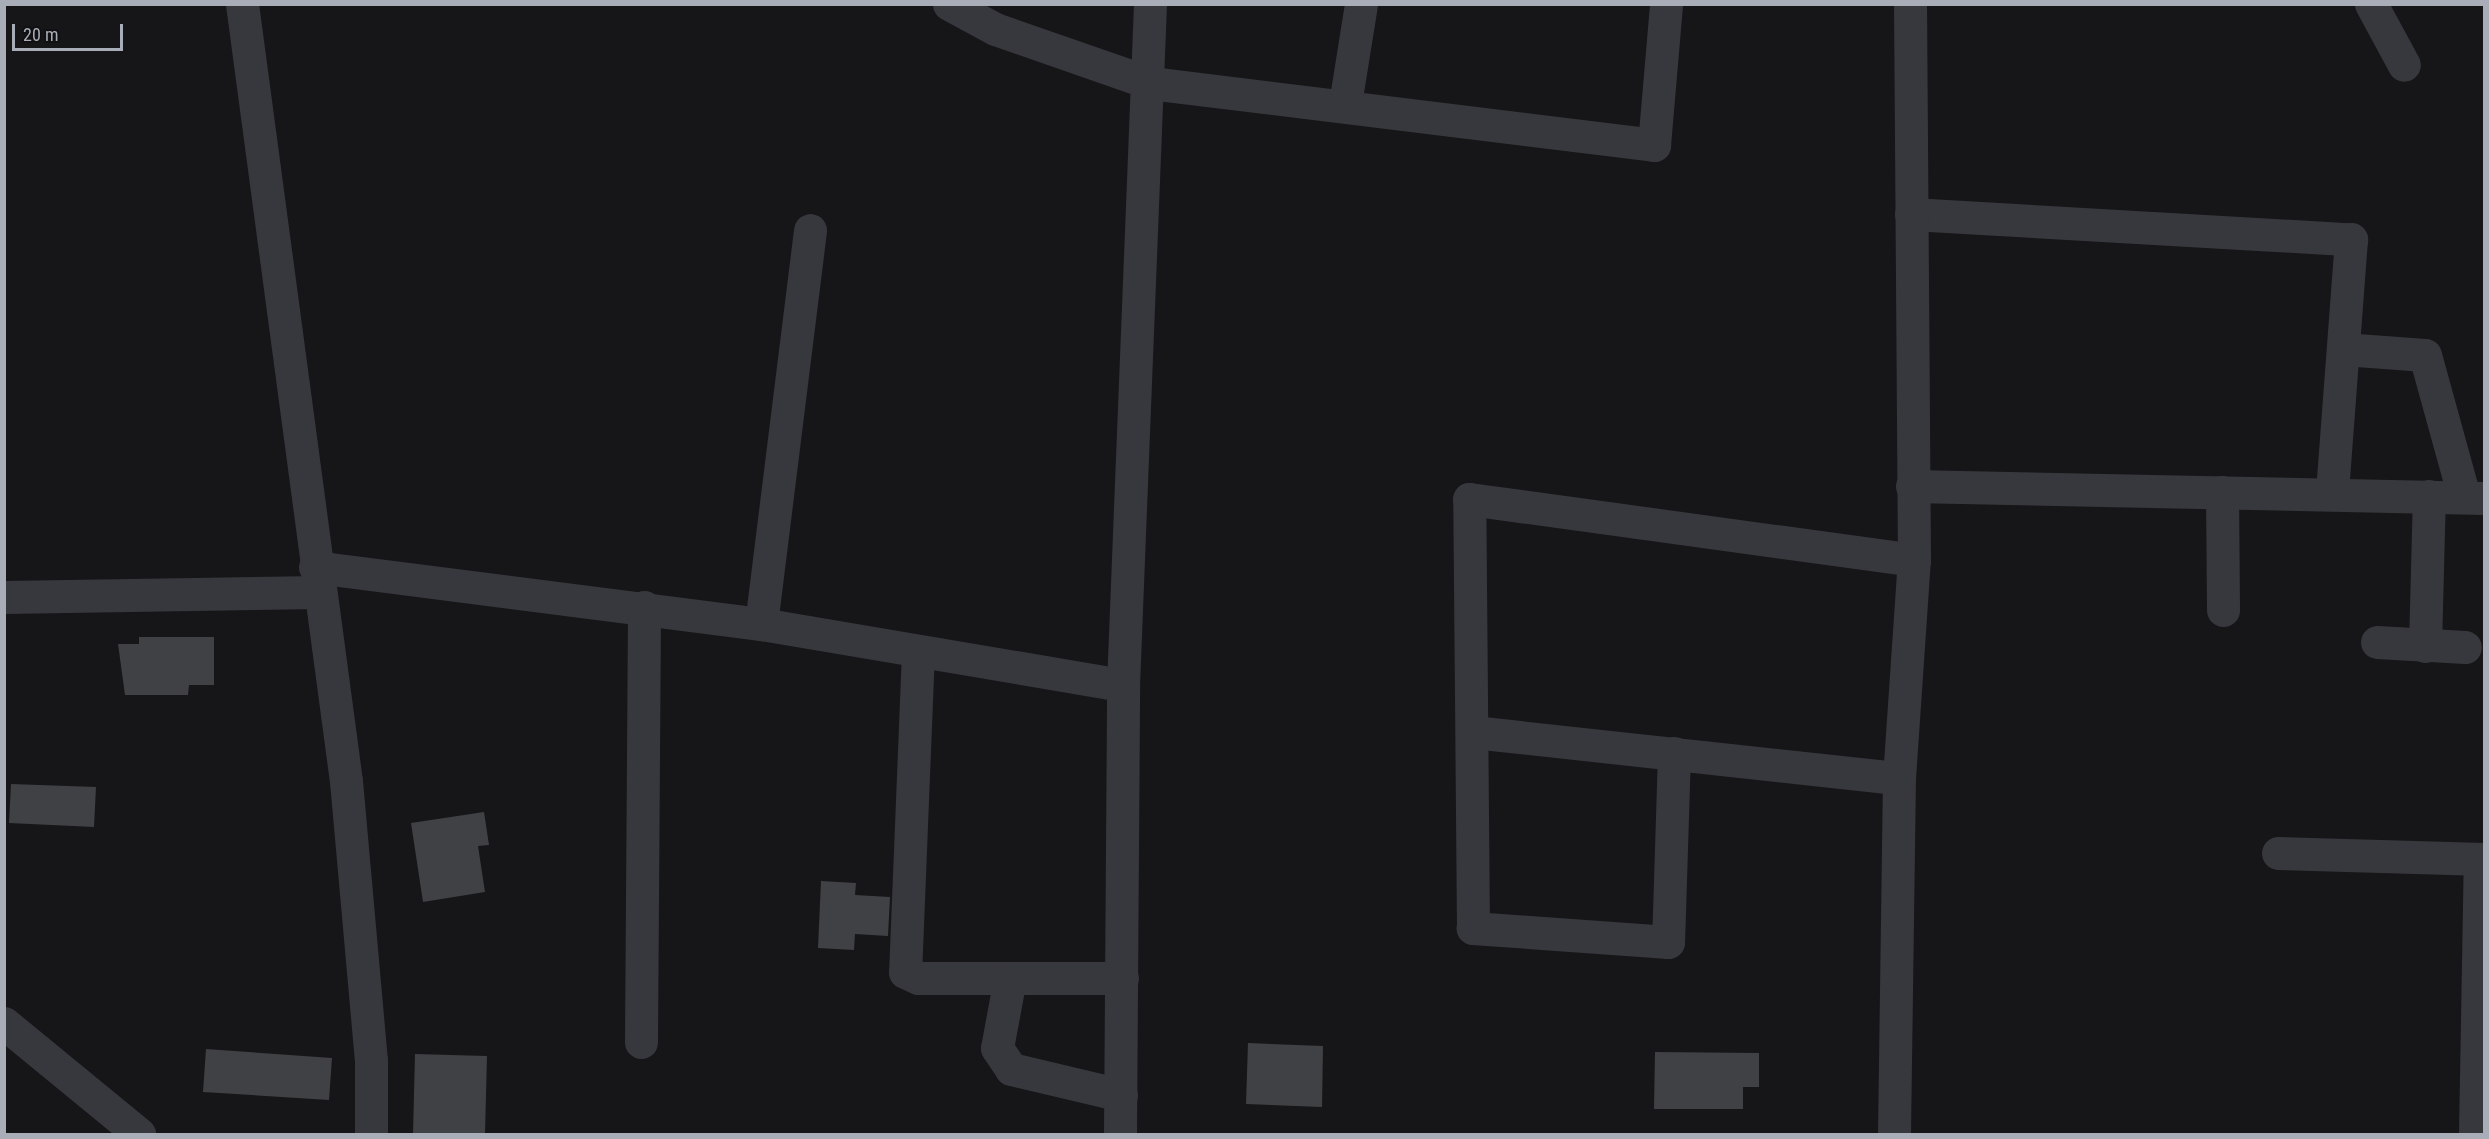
<!DOCTYPE html>
<style>
body{margin:0}
#map{position:relative;width:2489px;height:1139px;overflow:hidden;background:#161618;font-family:"Roboto Condensed",sans-serif}
div>[style]{position:absolute}
[style*='--x']{left:calc(var(--x)*1px);top:calc(var(--y)*1px);width:calc(var(--w)*1px);rotate:calc(var(--a)*1deg)}
.building>*{inset:0;background:#404145}
.minor>*{height:33px;margin:-16.5px;padding:0 16.5px;transform-origin:16.5px;border-radius:16.5px;background:#37383d}
span{translate:-50% -50%;white-space:nowrap;text-align:center;line-height:1.15;-webkit-text-stroke:4.5px #111113;paint-order:stroke}
.frame{position:absolute;inset:0;border:6px solid #a8adb8;pointer-events:none}
.scale{position:absolute;left:12px;top:24px;width:111px;height:27px;box-sizing:border-box;border:3px solid #a8adb8;border-top:0;padding-left:8px;font-size:18px;line-height:21px;white-space:nowrap;color:#a8adb8;-webkit-text-stroke:4px #111113;paint-order:stroke}
</style>
<div id="map">
<div class="building">
<i style="clip-path:polygon(139px 637px,214px 637px,214px 685px,189px 685px,188px 695px,125px 695px,118px 644px,139px 644px)"></i>
<i style="clip-path:polygon(11px 784px,96px 787px,94px 827px,9px 823px)"></i>
<i style="clip-path:polygon(484px 812px,489px 845px,478px 846px,485px 892px,423px 902px,411px 823px)"></i>
<i style="clip-path:polygon(821px 881px,856px 883px,855px 895px,890px 897px,888px 936px,855px 934px,854px 950px,818px 948px)"></i>
<i style="clip-path:polygon(1248px 1043px,1323px 1046px,1322px 1107px,1246px 1104px)"></i>
<i style="clip-path:polygon(206px 1049px,332px 1058px,329px 1100px,203px 1092px)"></i>
<i style="clip-path:polygon(1655px 1052px,1759px 1053px,1759px 1087px,1743px 1087px,1743px 1109px,1654px 1109px)"></i>
<i style="clip-path:polygon(415px 1054px,487px 1056px,485px 1134px,413px 1134px)"></i>
</div>
<div class="minor">
<i style="--x:242;--y:4;--w:784;--a:82.38"></i>
<i style="--x:346;--y:781;--w:280;--a:84.9"></i>
<i style="--x:371;--y:1060;--w:74;--a:90"></i>
<i style="--x:949;--y:4;--w:52;--a:28.5"></i>
<i style="--x:995;--y:29;--w:164;--a:19.2"></i>
<i style="--x:1150;--y:83;--w:508;--a:7.01"></i>
<i style="--x:1654;--y:145;--w:142;--a:-85.1"></i>
<i style="--x:2371;--y:4;--w:69;--a:61.6"></i>
<i style="--x:1345;--y:104;--w:101;--a:-80.9"></i>
<i style="--x:1911;--y:214;--w:441;--a:3.3"></i>
<i style="--x:2351;--y:239;--w:256;--a:94.3"></i>
<i style="--x:2343;--y:349;--w:82;--a:4.2"></i>
<i style="--x:2425;--y:355;--w:147;--a:74.6"></i>
<i style="--x:1912;--y:486;--w:572;--a:1.2"></i>
<i style="--x:2222;--y:492;--w:118;--a:89.5"></i>
<i style="--x:315;--y:567;--w:450;--a:7.3"></i>
<i style="--x:761;--y:624;--w:367;--a:9.6"></i>
<i style="--x:4;--y:597;--w:314;--a:-0.9"></i>
<i style="--x:761;--y:624;--w:397;--a:-82.9"></i>
<i style="--x:2377;--y:642;--w:88;--a:3.3"></i>
<i style="--x:2425;--y:646;--w:150;--a:-88.5"></i>
<i style="--x:918;--y:651;--w:321;--a:92.3"></i>
<i style="--x:905;--y:972;--w:14;--a:25"></i>
<i style="--x:918;--y:978;--w:204;--a:0"></i>
<i style="--x:1473;--y:732;--w:428;--a:6.2"></i>
<i style="--x:1674;--y:753;--w:189;--a:91.8"></i>
<i style="--x:1668;--y:942;--w:196;--a:-175.9"></i>
<i style="--x:1473;--y:928;--w:429;--a:-90.5"></i>
<i style="--x:1469;--y:499;--w:449;--a:7.8"></i>
<i style="--x:2278;--y:853;--w:206;--a:1.7"></i>
<i style="--x:1010;--y:978;--w:71;--a:100.5"></i>
<i style="--x:997;--y:1048;--w:25;--a:56"></i>
<i style="--x:1011;--y:1069;--w:113;--a:13.3"></i>
<i style="--x:4;--y:1023;--w:175;--a:39.4"></i>
<i style="--x:641;--y:1042;--w:435;--a:-89.6"></i>
<i style="--x:1120;--y:1134;--w:449;--a:-89.6"></i>
<i style="--x:1123;--y:685;--w:682;--a:-87.73"></i>
<i style="--x:1894;--y:1134;--w:356;--a:-89.2"></i>
<i style="--x:1899;--y:778;--w:219;--a:-86.1"></i>
<i style="--x:1914;--y:560;--w:556;--a:-90.41"></i>
<i style="--x:2475;--y:1134;--w:275;--a:-89"></i>
</div>
<div class="frame"></div>
<div class="scale">20 m</div>
</div>
